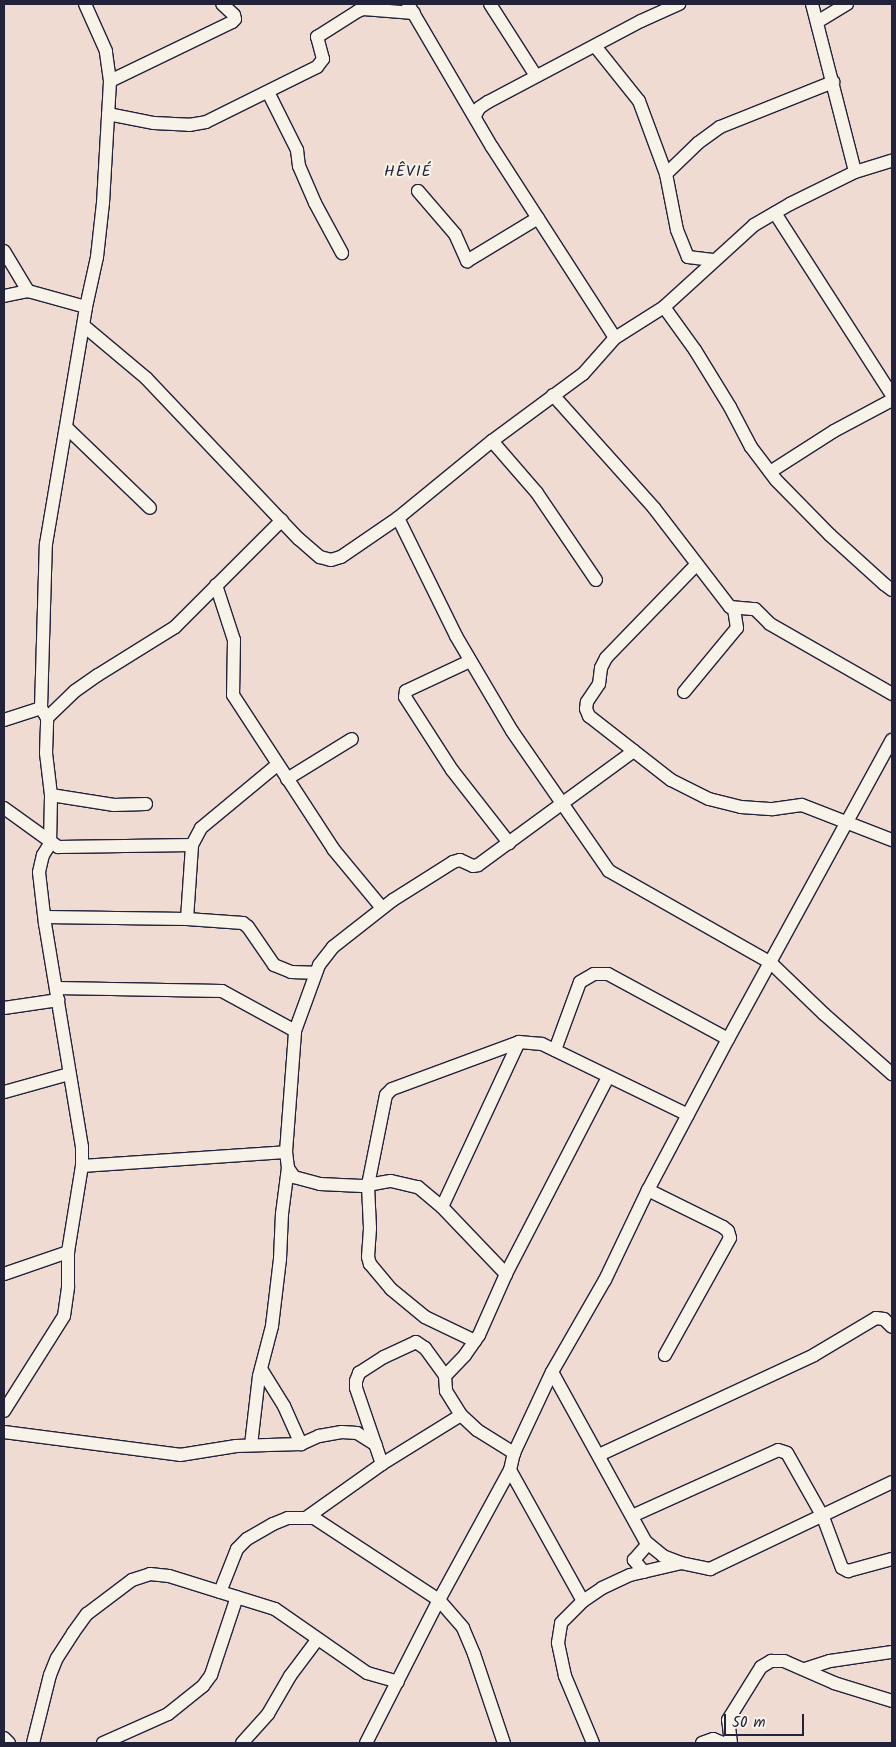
<!DOCTYPE html>
<meta charset="utf-8">
<style>
body{margin:0}
#map{position:relative;width:896px;height:1747px;overflow:hidden;background:#f0dbd2;font-family:Kalam,sans-serif}
div>[style]{position:absolute}
[style*='--x']{left:calc(var(--x)*1px);top:calc(var(--y)*1px);width:calc(var(--w)*1px);rotate:calc(var(--a)*1deg)}
.roads{filter:drop-shadow(1px 0 #22223b) drop-shadow(-1px 0 #22223b) drop-shadow(0 1px #22223b) drop-shadow(0 -1px #22223b)}
.street>*{height:12px;margin:-6px;padding:0 6px;transform-origin:6px;border-radius:6px;background:#f7f3e8}
span{translate:-50% -50%;white-space:nowrap;text-align:center;line-height:1.15;-webkit-text-stroke:4px #f7f3e8;paint-order:stroke}
.quarter-label{font-size:16px;color:#22223b;letter-spacing:1px}
.frame{position:absolute;inset:0;border:5px solid #22223b;pointer-events:none}
.scale{position:absolute;left:724px;top:1714px;width:80px;height:22px;box-sizing:border-box;border:2px solid #22223b;border-top:0;padding-left:6px;font-size:15px;line-height:18px;white-space:nowrap;color:#22223b;-webkit-text-stroke:4px #f7f3e8;paint-order:stroke}
</style>
<div id="map">
<div class="roads">
<div class="street">
<i style="--x:408;--y:4;--w:166;--a:59.6"></i>
<i style="--x:492;--y:147;--w:227;--a:57.2"></i>
<i style="--x:490;--y:4;--w:85;--a:57.4"></i>
<i style="--x:812;--y:4;--w:173;--a:75.6"></i>
<i style="--x:817;--y:22;--w:35;--a:-31"></i>
<i style="--x:595;--y:46;--w:70;--a:51.3"></i>
<i style="--x:639;--y:101;--w:78;--a:69.7"></i>
<i style="--x:666;--y:174;--w:57;--a:78.9"></i>
<i style="--x:677;--y:230;--w:29;--a:68"></i>
<i style="--x:688;--y:257;--w:25;--a:7"></i>
<i style="--x:110;--y:81;--w:136;--a:-25.8"></i>
<i style="--x:232;--y:22;--w:4;--a:-45"></i>
<i style="--x:235;--y:19;--w:4;--a:-104"></i>
<i style="--x:234;--y:15;--w:16;--a:-137"></i>
<i style="--x:268;--y:92;--w:65;--a:63.4"></i>
<i style="--x:297;--y:150;--w:16;--a:83"></i>
<i style="--x:299;--y:166;--w:40;--a:66.6"></i>
<i style="--x:315;--y:203;--w:57;--a:61.6"></i>
<i style="--x:108;--y:114;--w:47;--a:11.1"></i>
<i style="--x:154;--y:123;--w:35;--a:3"></i>
<i style="--x:189;--y:125;--w:17;--a:-10"></i>
<i style="--x:206;--y:122;--w:124;--a:-26.4"></i>
<i style="--x:317;--y:67;--w:10;--a:-53"></i>
<i style="--x:323;--y:59;--w:23;--a:-105"></i>
<i style="--x:317;--y:37;--w:49;--a:-32.4"></i>
<i style="--x:358;--y:11;--w:5;--a:-22"></i>
<i style="--x:363;--y:9;--w:51;--a:4.5"></i>
<i style="--x:475;--y:116;--w:9;--a:-63"></i>
<i style="--x:479;--y:108;--w:11;--a:-34"></i>
<i style="--x:488;--y:102;--w:173;--a:-27.9"></i>
<i style="--x:641;--y:21;--w:42;--a:-24.1"></i>
<i style="--x:666;--y:174;--w:45;--a:-44.1"></i>
<i style="--x:698;--y:143;--w:27;--a:-36"></i>
<i style="--x:720;--y:127;--w:122;--a:-21.7"></i>
<i style="--x:418;--y:191;--w:57;--a:49.3"></i>
<i style="--x:455;--y:234;--w:30;--a:66"></i>
<i style="--x:467;--y:261;--w:83;--a:-31.2"></i>
<i style="--x:775;--y:213;--w:216;--a:57.3"></i>
<i style="--x:4;--y:251;--w:47;--a:59"></i>
<i style="--x:4;--y:296;--w:25;--a:-12"></i>
<i style="--x:28;--y:291;--w:60;--a:15.4"></i>
<i style="--x:664;--y:307;--w:53;--a:54.2"></i>
<i style="--x:695;--y:350;--w:67;--a:58.4"></i>
<i style="--x:730;--y:407;--w:45;--a:62.3"></i>
<i style="--x:751;--y:447;--w:41;--a:52.9"></i>
<i style="--x:776;--y:480;--w:77;--a:45.5"></i>
<i style="--x:830;--y:535;--w:73;--a:42.2"></i>
<i style="--x:884;--y:584;--w:10;--a:37"></i>
<i style="--x:84;--y:326;--w:81;--a:40"></i>
<i style="--x:146;--y:378;--w:222;--a:46.5"></i>
<i style="--x:299;--y:539;--w:28;--a:41"></i>
<i style="--x:320;--y:557;--w:11;--a:15"></i>
<i style="--x:331;--y:560;--w:10;--a:-17"></i>
<i style="--x:341;--y:557;--w:69;--a:-34.4"></i>
<i style="--x:398;--y:518;--w:122;--a:-39.3"></i>
<i style="--x:492;--y:441;--w:113;--a:-36.4"></i>
<i style="--x:583;--y:374;--w:48;--a:-48.4"></i>
<i style="--x:615;--y:338;--w:58;--a:-32.3"></i>
<i style="--x:664;--y:307;--w:122;--a:-42.3"></i>
<i style="--x:754;--y:225;--w:42;--a:-30.3"></i>
<i style="--x:790;--y:204;--w:72;--a:-26.2"></i>
<i style="--x:855;--y:172;--w:39;--a:-17"></i>
<i style="--x:553;--y:395;--w:152;--a:48.2"></i>
<i style="--x:654;--y:508;--w:125;--a:52.5"></i>
<i style="--x:730;--y:607;--w:25;--a:5"></i>
<i style="--x:755;--y:609;--w:21;--a:45"></i>
<i style="--x:770;--y:624;--w:141;--a:29.8"></i>
<i style="--x:67;--y:428;--w:115;--a:43.9"></i>
<i style="--x:492;--y:441;--w:69;--a:49.1"></i>
<i style="--x:537;--y:493;--w:105;--a:55.9"></i>
<i style="--x:770;--y:472;--w:76;--a:-32.6"></i>
<i style="--x:834;--y:431;--w:66;--a:-28.1"></i>
<i style="--x:398;--y:518;--w:131;--a:63.8"></i>
<i style="--x:456;--y:636;--w:110;--a:59.5"></i>
<i style="--x:512;--y:731;--w:170;--a:55.3"></i>
<i style="--x:609;--y:871;--w:186;--a:29.6"></i>
<i style="--x:771;--y:963;--w:74;--a:43.9"></i>
<i style="--x:824;--y:1014;--w:91;--a:41.4"></i>
<i style="--x:696;--y:565;--w:129;--a:134.1"></i>
<i style="--x:606;--y:658;--w:11;--a:117"></i>
<i style="--x:601;--y:668;--w:16;--a:97"></i>
<i style="--x:599;--y:684;--w:22;--a:124"></i>
<i style="--x:587;--y:702;--w:7;--a:98"></i>
<i style="--x:586;--y:709;--w:8;--a:67"></i>
<i style="--x:589;--y:716;--w:104;--a:38"></i>
<i style="--x:671;--y:780;--w:42;--a:26.6"></i>
<i style="--x:709;--y:799;--w:33;--a:14"></i>
<i style="--x:741;--y:807;--w:32;--a:4"></i>
<i style="--x:773;--y:809;--w:29;--a:-8"></i>
<i style="--x:802;--y:805;--w:97;--a:21.3"></i>
<i style="--x:216;--y:585;--w:58;--a:71.9"></i>
<i style="--x:234;--y:640;--w:55;--a:91"></i>
<i style="--x:233;--y:695;--w:185;--a:56.9"></i>
<i style="--x:334;--y:850;--w:75;--a:50.4"></i>
<i style="--x:470;--y:661;--w:71;--a:154.9"></i>
<i style="--x:406;--y:691;--w:6;--a:99"></i>
<i style="--x:405;--y:697;--w:87;--a:57.2"></i>
<i style="--x:452;--y:770;--w:93;--a:52"></i>
<i style="--x:684;--y:692;--w:83;--a:-50.4"></i>
<i style="--x:737;--y:628;--w:20;--a:-99"></i>
<i style="--x:47;--y:718;--w:39;--a:-44"></i>
<i style="--x:75;--y:691;--w:28;--a:-35"></i>
<i style="--x:98;--y:675;--w:91;--a:-31.9"></i>
<i style="--x:175;--y:627;--w:151;--a:-45"></i>
<i style="--x:4;--y:720;--w:39;--a:-18"></i>
<i style="--x:287;--y:779;--w:76;--a:-31.6"></i>
<i style="--x:51;--y:795;--w:64;--a:9"></i>
<i style="--x:114;--y:805;--w:32;--a:-2"></i>
<i style="--x:4;--y:808;--w:67;--a:35.8"></i>
<i style="--x:58;--y:847;--w:134;--a:-0.9"></i>
<i style="--x:45;--y:917;--w:142;--a:0.8"></i>
<i style="--x:187;--y:919;--w:56;--a:4.1"></i>
<i style="--x:243;--y:923;--w:6;--a:39"></i>
<i style="--x:248;--y:927;--w:46;--a:55.6"></i>
<i style="--x:274;--y:965;--w:18;--a:22"></i>
<i style="--x:291;--y:972;--w:23;--a:2"></i>
<i style="--x:187;--y:919;--w:74;--a:-86.1"></i>
<i style="--x:192;--y:845;--w:19;--a:-62"></i>
<i style="--x:201;--y:828;--w:99;--a:-39.7"></i>
<i style="--x:56;--y:988;--w:166;--a:1"></i>
<i style="--x:222;--y:991;--w:83;--a:28.7"></i>
<i style="--x:4;--y:1008;--w:55;--a:-8.4"></i>
<i style="--x:555;--y:1050;--w:72;--a:-69.8"></i>
<i style="--x:580;--y:982;--w:16;--a:-30"></i>
<i style="--x:594;--y:974;--w:14;--a:0"></i>
<i style="--x:608;--y:974;--w:136;--a:28.4"></i>
<i style="--x:4;--y:1092;--w:67;--a:-15.5"></i>
<i style="--x:82;--y:1166;--w:204;--a:-3.9"></i>
<i style="--x:288;--y:1168;--w:11;--a:56"></i>
<i style="--x:294;--y:1177;--w:27;--a:15"></i>
<i style="--x:320;--y:1184;--w:42;--a:2.7"></i>
<i style="--x:362;--y:1186;--w:29;--a:-10"></i>
<i style="--x:391;--y:1181;--w:28;--a:13"></i>
<i style="--x:418;--y:1187;--w:31;--a:40"></i>
<i style="--x:442;--y:1207;--w:93;--a:46.3"></i>
<i style="--x:648;--y:1190;--w:84;--a:26.3"></i>
<i style="--x:723;--y:1227;--w:6;--a:39"></i>
<i style="--x:728;--y:1231;--w:7;--a:74"></i>
<i style="--x:730;--y:1238;--w:134;--a:119.1"></i>
<i style="--x:442;--y:1207;--w:182;--a:-65"></i>
<i style="--x:519;--y:1042;--w:23;--a:5"></i>
<i style="--x:542;--y:1044;--w:162;--a:25.9"></i>
<i style="--x:4;--y:1274;--w:68;--a:-19"></i>
<i style="--x:475;--y:1341;--w:55;--a:-154.4"></i>
<i style="--x:425;--y:1317;--w:44;--a:-140.5"></i>
<i style="--x:391;--y:1289;--w:33;--a:-130"></i>
<i style="--x:370;--y:1264;--w:7;--a:-106"></i>
<i style="--x:368;--y:1257;--w:29;--a:-86"></i>
<i style="--x:370;--y:1228;--w:43;--a:-92.7"></i>
<i style="--x:368;--y:1185;--w:92;--a:-78.7"></i>
<i style="--x:386;--y:1095;--w:8;--a:-45"></i>
<i style="--x:392;--y:1089;--w:135;--a:-20.3"></i>
<i style="--x:261;--y:1369;--w:44;--a:58.1"></i>
<i style="--x:284;--y:1406;--w:42;--a:65.9"></i>
<i style="--x:552;--y:1372;--w:194;--a:61.1"></i>
<i style="--x:646;--y:1542;--w:22;--a:39"></i>
<i style="--x:663;--y:1556;--w:19;--a:21"></i>
<i style="--x:681;--y:1563;--w:30;--a:12"></i>
<i style="--x:710;--y:1569;--w:202;--a:-25.5"></i>
<i style="--x:445;--y:1376;--w:29;--a:-46"></i>
<i style="--x:465;--y:1355;--w:24;--a:-55"></i>
<i style="--x:479;--y:1335;--w:67;--a:-66.1"></i>
<i style="--x:506;--y:1274;--w:222;--a:-62.6"></i>
<i style="--x:4;--y:1411;--w:112;--a:-57.7"></i>
<i style="--x:64;--y:1316;--w:30;--a:-82"></i>
<i style="--x:68;--y:1286;--w:34;--a:-90"></i>
<i style="--x:68;--y:1252;--w:87;--a:-80.8"></i>
<i style="--x:82;--y:1166;--w:19;--a:-90"></i>
<i style="--x:82;--y:1147;--w:226;--a:-99.4"></i>
<i style="--x:45;--y:924;--w:52;--a:-96.6"></i>
<i style="--x:39;--y:872;--w:17;--a:-77"></i>
<i style="--x:43;--y:855;--w:13;--a:-58"></i>
<i style="--x:50;--y:844;--w:49;--a:-88.8"></i>
<i style="--x:51;--y:795;--w:42;--a:-96.8"></i>
<i style="--x:46;--y:753;--w:35;--a:-88"></i>
<i style="--x:47;--y:718;--w:12;--a:-121"></i>
<i style="--x:41;--y:708;--w:164;--a:-88.3"></i>
<i style="--x:46;--y:544;--w:240;--a:-80.4"></i>
<i style="--x:86;--y:307;--w:51;--a:-77.6"></i>
<i style="--x:97;--y:257;--w:54;--a:-83.7"></i>
<i style="--x:103;--y:203;--w:122;--a:-86.7"></i>
<i style="--x:110;--y:81;--w:30;--a:-98"></i>
<i style="--x:106;--y:51;--w:51;--a:-114.1"></i>
<i style="--x:4;--y:1432;--w:177;--a:7.4"></i>
<i style="--x:180;--y:1455;--w:57;--a:-9.1"></i>
<i style="--x:236;--y:1446;--w:65;--a:-1.8"></i>
<i style="--x:301;--y:1444;--w:20;--a:-24"></i>
<i style="--x:319;--y:1436;--w:23;--a:-10"></i>
<i style="--x:342;--y:1432;--w:15;--a:4"></i>
<i style="--x:357;--y:1433;--w:22;--a:32"></i>
<i style="--x:251;--y:1445;--w:69;--a:-83.4"></i>
<i style="--x:259;--y:1376;--w:52;--a:-75.4"></i>
<i style="--x:272;--y:1326;--w:67;--a:-83.2"></i>
<i style="--x:280;--y:1259;--w:45;--a:-87.5"></i>
<i style="--x:282;--y:1214;--w:46;--a:-82.6"></i>
<i style="--x:288;--y:1168;--w:16;--a:-97"></i>
<i style="--x:286;--y:1152;--w:121;--a:-85.7"></i>
<i style="--x:295;--y:1031;--w:70;--a:-70"></i>
<i style="--x:319;--y:965;--w:23;--a:-52"></i>
<i style="--x:333;--y:947;--w:76;--a:-38.1"></i>
<i style="--x:393;--y:900;--w:71;--a:-32.3"></i>
<i style="--x:453;--y:862;--w:7;--a:-16"></i>
<i style="--x:460;--y:860;--w:14;--a:25"></i>
<i style="--x:473;--y:866;--w:5;--a:-11"></i>
<i style="--x:478;--y:865;--w:193;--a:-36.2"></i>
<i style="--x:599;--y:1455;--w:237;--a:-24.9"></i>
<i style="--x:814;--y:1355;--w:72;--a:-30.8"></i>
<i style="--x:876;--y:1318;--w:8;--a:7"></i>
<i style="--x:884;--y:1319;--w:11;--a:45"></i>
<i style="--x:382;--y:1464;--w:80;--a:-108.9"></i>
<i style="--x:356;--y:1388;--w:7;--a:-90"></i>
<i style="--x:356;--y:1381;--w:9;--a:-69"></i>
<i style="--x:359;--y:1373;--w:30;--a:-33"></i>
<i style="--x:384;--y:1357;--w:35;--a:-25"></i>
<i style="--x:416;--y:1342;--w:11;--a:34"></i>
<i style="--x:425;--y:1348;--w:34;--a:54"></i>
<i style="--x:445;--y:1376;--w:15;--a:86"></i>
<i style="--x:446;--y:1391;--w:28;--a:58"></i>
<i style="--x:461;--y:1415;--w:22;--a:43"></i>
<i style="--x:477;--y:1430;--w:44;--a:31.9"></i>
<i style="--x:510;--y:1470;--w:150;--a:60.9"></i>
<i style="--x:632;--y:1516;--w:160;--a:-24.3"></i>
<i style="--x:778;--y:1450;--w:9;--a:18"></i>
<i style="--x:787;--y:1453;--w:73;--a:60.6"></i>
<i style="--x:823;--y:1517;--w:54;--a:69.6"></i>
<i style="--x:842;--y:1568;--w:7;--a:27"></i>
<i style="--x:848;--y:1571;--w:46;--a:-15.3"></i>
<i style="--x:306;--y:1518;--w:93;--a:-35.4"></i>
<i style="--x:382;--y:1464;--w:93;--a:-31.8"></i>
<i style="--x:644;--y:1572;--w:16;--a:-130"></i>
<i style="--x:634;--y:1560;--w:21;--a:-49"></i>
<i style="--x:220;--y:1592;--w:46;--a:-68.4"></i>
<i style="--x:237;--y:1549;--w:14;--a:-45"></i>
<i style="--x:247;--y:1539;--w:30;--a:-30"></i>
<i style="--x:273;--y:1524;--w:16;--a:-22"></i>
<i style="--x:288;--y:1518;--w:26;--a:0"></i>
<i style="--x:314;--y:1518;--w:149;--a:33.3"></i>
<i style="--x:439;--y:1600;--w:37;--a:49"></i>
<i style="--x:463;--y:1628;--w:28;--a:67"></i>
<i style="--x:474;--y:1654;--w:94;--a:71.4"></i>
<i style="--x:805;--y:1669;--w:26;--a:-18"></i>
<i style="--x:830;--y:1661;--w:63;--a:-8.3"></i>
<i style="--x:4;--y:1738;--w:7;--a:45"></i>
<i style="--x:33;--y:1743;--w:70;--a:-76"></i>
<i style="--x:50;--y:1675;--w:18;--a:-68"></i>
<i style="--x:57;--y:1658;--w:30;--a:-57"></i>
<i style="--x:73;--y:1633;--w:24;--a:-54"></i>
<i style="--x:87;--y:1614;--w:56;--a:-37.1"></i>
<i style="--x:132;--y:1580;--w:19;--a:-18"></i>
<i style="--x:150;--y:1574;--w:19;--a:6"></i>
<i style="--x:169;--y:1576;--w:111;--a:17.3"></i>
<i style="--x:275;--y:1609;--w:112;--a:34.8"></i>
<i style="--x:367;--y:1673;--w:32;--a:16"></i>
<i style="--x:103;--y:1743;--w:71;--a:-24"></i>
<i style="--x:168;--y:1714;--w:45;--a:-38.7"></i>
<i style="--x:203;--y:1686;--w:14;--a:-54"></i>
<i style="--x:211;--y:1675;--w:82;--a:-71.6"></i>
<i style="--x:242;--y:1743;--w:39;--a:-48"></i>
<i style="--x:268;--y:1714;--w:44;--a:-59.9"></i>
<i style="--x:290;--y:1676;--w:45;--a:-53.1"></i>
<i style="--x:366;--y:1743;--w:161;--a:-63"></i>
<i style="--x:439;--y:1600;--w:148;--a:-61.4"></i>
<i style="--x:510;--y:1470;--w:17;--a:-77"></i>
<i style="--x:514;--y:1453;--w:89;--a:-64.9"></i>
<i style="--x:552;--y:1372;--w:106;--a:-60.1"></i>
<i style="--x:605;--y:1280;--w:100;--a:-64.5"></i>
<i style="--x:648;--y:1190;--w:171;--a:-62.1"></i>
<i style="--x:728;--y:1039;--w:341;--a:-61.3"></i>
<i style="--x:593;--y:1743;--w:73;--a:-112.7"></i>
<i style="--x:565;--y:1676;--w:34;--a:-102"></i>
<i style="--x:558;--y:1643;--w:20;--a:-81"></i>
<i style="--x:561;--y:1623;--w:31;--a:-45"></i>
<i style="--x:583;--y:1601;--w:23;--a:-34"></i>
<i style="--x:602;--y:1588;--w:31;--a:-25"></i>
<i style="--x:630;--y:1575;--w:52;--a:-13.2"></i>
<i style="--x:702;--y:1743;--w:12;--a:-20"></i>
<i style="--x:713;--y:1739;--w:11;--a:22"></i>
<i style="--x:731;--y:1743;--w:23;--a:-97"></i>
<i style="--x:728;--y:1720;--w:62;--a:-58.1"></i>
<i style="--x:761;--y:1667;--w:12;--a:-31"></i>
<i style="--x:771;--y:1661;--w:13;--a:0"></i>
<i style="--x:784;--y:1661;--w:55;--a:23.7"></i>
<i style="--x:834;--y:1683;--w:61;--a:17.2"></i>
</div>
</div>
<div class="quarter-label">
<span style="left:408px;top:172px">HÊVIÉ</span>
</div>
<div class="frame"></div>
<div class="scale">50 m</div>
</div>
